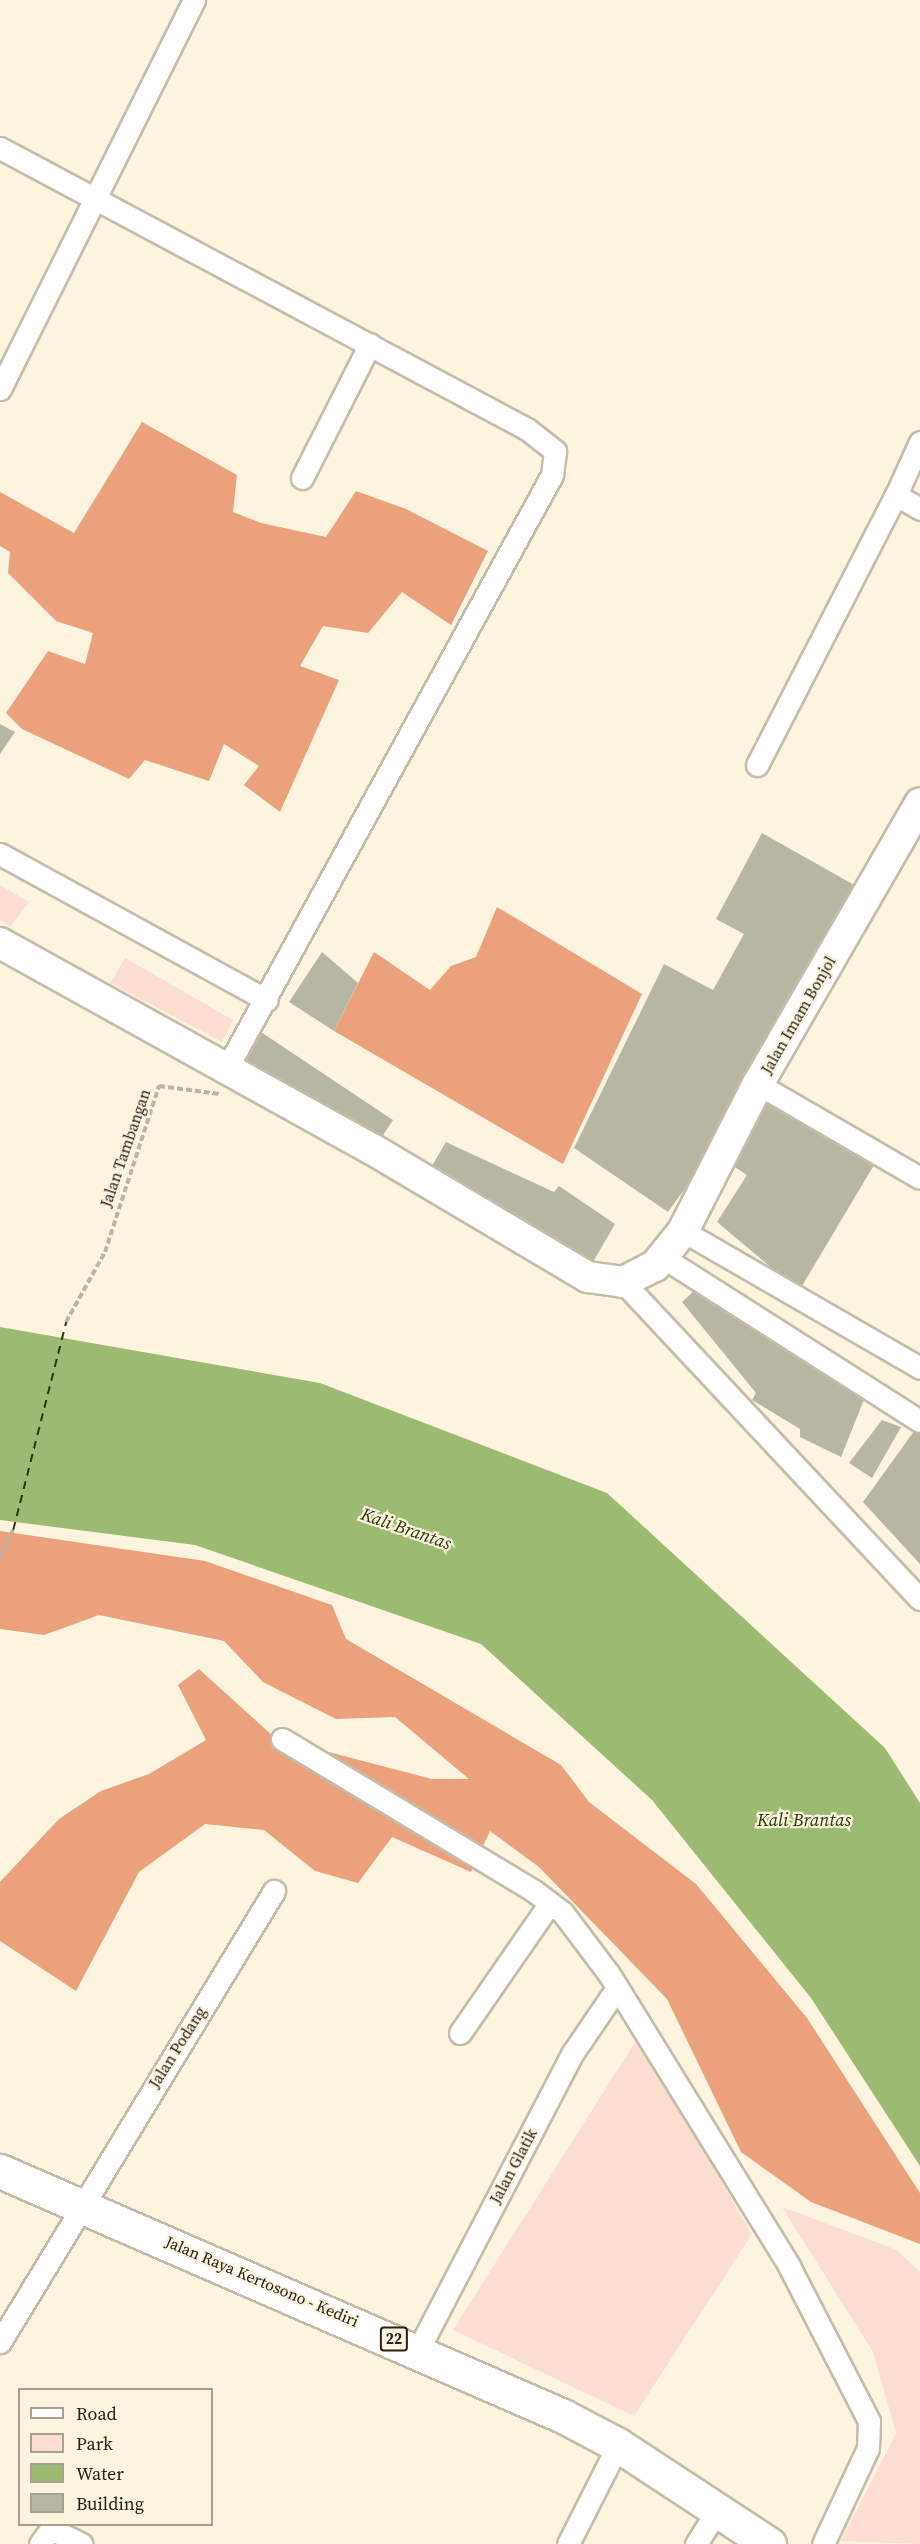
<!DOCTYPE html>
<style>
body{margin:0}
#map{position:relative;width:920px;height:2544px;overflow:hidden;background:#fdf4e0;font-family:"Source Serif 4",serif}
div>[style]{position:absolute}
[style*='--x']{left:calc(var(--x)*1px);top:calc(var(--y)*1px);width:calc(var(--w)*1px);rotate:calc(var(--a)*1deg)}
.green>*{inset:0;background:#fbded0}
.forest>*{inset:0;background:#eba17c}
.water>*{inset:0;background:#9dba72}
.ferry>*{height:1.5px;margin-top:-0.75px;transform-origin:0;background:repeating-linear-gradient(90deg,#273801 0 8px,transparent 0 14px)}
.building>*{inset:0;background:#b6b6a2}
.path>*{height:4px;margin-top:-2px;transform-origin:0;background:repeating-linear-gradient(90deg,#bbb4a3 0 6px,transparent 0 9px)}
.roads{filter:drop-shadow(2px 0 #c4bca9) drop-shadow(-2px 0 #c4bca9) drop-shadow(0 2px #c4bca9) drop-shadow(0 -2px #c4bca9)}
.street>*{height:21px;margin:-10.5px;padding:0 10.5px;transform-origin:10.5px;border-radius:10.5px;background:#fff}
.secondary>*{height:30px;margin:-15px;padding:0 15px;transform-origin:15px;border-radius:15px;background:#fff}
.highway>*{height:33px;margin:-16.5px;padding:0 16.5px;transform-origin:16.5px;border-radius:16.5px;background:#fff}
span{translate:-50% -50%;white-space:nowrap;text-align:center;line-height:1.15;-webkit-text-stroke:4.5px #fdf4e0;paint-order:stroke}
.shield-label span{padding:2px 4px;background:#fdf4e0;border:2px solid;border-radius:4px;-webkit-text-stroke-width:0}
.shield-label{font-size:15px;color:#25211a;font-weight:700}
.street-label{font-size:16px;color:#25211a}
.water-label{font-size:18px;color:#273801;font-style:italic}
.legend{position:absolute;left:18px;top:2388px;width:195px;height:138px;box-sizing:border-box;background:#fdf4e0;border:2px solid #a7a091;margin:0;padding:8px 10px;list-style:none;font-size:18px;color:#25211a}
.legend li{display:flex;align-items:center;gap:12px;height:30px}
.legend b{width:30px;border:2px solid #a7a091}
</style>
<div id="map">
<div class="green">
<i style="clip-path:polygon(0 885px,29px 902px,10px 927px,0 919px)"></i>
<i style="clip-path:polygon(125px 958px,233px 1020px,222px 1042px,110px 983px)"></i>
<i style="clip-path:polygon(637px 2039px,752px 2234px,634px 2416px,453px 2330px)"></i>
<i style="clip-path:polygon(782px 2207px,897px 2250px,920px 2272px,920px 2544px,841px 2541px,896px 2433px,873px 2352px)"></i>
</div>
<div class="forest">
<i style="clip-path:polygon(142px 422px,237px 475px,233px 512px,261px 523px,326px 537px,356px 491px,406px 509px,488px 551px,451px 625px,402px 592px,368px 633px,323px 626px,300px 666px,339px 680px,280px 812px,244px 785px,259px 766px,224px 744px,209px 781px,145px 760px,129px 779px,22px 729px,6px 713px,48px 651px,85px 664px,93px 633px,56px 621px,8px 573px,10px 552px,0 546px,0 492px,74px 533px)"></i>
<i style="clip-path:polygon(497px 907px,642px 994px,563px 1164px,334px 1031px,374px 952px,430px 990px,451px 966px,476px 957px)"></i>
<i style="clip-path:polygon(0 1531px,205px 1561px,332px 1605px,346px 1639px,561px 1765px,589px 1802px,696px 1884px,807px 2018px,920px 2193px,920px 2244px,811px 2202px,741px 2152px,667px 1999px,539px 1867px,490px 1831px,471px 1872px,392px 1837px,358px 1883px,315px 1871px,264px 1830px,205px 1824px,139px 1872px,76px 1991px,0 1941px,0 1882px,59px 1819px,101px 1791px,149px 1774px,206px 1740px,178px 1685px,199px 1669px,275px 1738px,432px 1779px,469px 1779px,395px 1717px,336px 1719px,263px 1682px,224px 1641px,99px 1615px,44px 1635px,0 1629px)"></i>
</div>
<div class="water">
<i style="clip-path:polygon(0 1327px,320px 1383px,607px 1493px,885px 1748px,920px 1803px,920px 2166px,811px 1998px,652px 1800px,481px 1644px,195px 1545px,0 1520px)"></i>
</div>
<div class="ferry">
<i style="--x:13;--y:1530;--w:215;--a:-75.7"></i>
</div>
<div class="building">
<i style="clip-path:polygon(0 724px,15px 732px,0 754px)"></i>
<i style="clip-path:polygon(762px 833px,856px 886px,770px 1032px,699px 1169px,668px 1212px,574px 1148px,664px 964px,713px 990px,744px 934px,716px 919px)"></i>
<i style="clip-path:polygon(322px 952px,358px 983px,334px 1031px,289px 1002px)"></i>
<i style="clip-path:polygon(261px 1032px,393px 1120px,382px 1137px,244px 1064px)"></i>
<i style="clip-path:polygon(770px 1099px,877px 1160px,799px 1291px,717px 1222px,747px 1175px,730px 1164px)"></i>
<i style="clip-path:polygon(446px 1142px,554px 1192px,559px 1186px,615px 1224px,593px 1262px,430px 1169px)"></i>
<i style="clip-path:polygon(697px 1288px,865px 1397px,841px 1457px,800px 1437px,800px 1429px,752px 1400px,756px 1393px,682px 1302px)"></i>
<i style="clip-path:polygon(882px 1420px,901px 1427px,872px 1478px,849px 1463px)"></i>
<i style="clip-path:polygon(917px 1427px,920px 1430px,920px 1564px,863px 1502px)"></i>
</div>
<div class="path">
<i style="--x:66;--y:1322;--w:80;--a:-60.9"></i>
<i style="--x:105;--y:1252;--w:175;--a:-72"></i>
<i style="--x:159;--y:1086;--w:61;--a:7.6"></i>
<i style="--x:0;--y:1559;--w:32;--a:-66"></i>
</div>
<div class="roads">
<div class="street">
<i style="--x:0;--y:148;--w:597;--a:28.07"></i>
<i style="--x:527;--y:429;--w:36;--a:38"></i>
<i style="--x:555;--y:451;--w:24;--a:97"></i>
<i style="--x:552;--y:475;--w:676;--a:118.73"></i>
<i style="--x:0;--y:389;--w:435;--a:-63.5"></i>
<i style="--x:920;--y:442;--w:58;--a:114.4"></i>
<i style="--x:896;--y:495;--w:28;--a:30"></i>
<i style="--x:302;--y:478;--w:150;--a:-63.1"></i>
<i style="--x:757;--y:765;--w:304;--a:-62.8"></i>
<i style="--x:0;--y:854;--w:304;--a:28.7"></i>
<i style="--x:758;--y:1084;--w:187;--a:30.1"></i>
<i style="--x:683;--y:1231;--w:274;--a:30"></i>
<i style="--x:664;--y:1258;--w:303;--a:32.5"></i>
<i style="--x:623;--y:1282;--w:434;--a:46.9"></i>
<i style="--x:282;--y:1739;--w:294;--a:31.1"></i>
<i style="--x:534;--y:1891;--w:36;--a:37"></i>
<i style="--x:563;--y:1913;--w:76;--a:53"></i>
<i style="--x:609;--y:1974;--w:343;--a:58.3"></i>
<i style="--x:789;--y:2266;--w:174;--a:62.7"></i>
<i style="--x:869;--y:2421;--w:27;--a:92"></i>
<i style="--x:868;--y:2448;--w:106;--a:115.1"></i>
<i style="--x:460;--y:2033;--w:158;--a:-55.3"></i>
<i style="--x:0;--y:2342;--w:528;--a:-58.72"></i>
<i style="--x:418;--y:2350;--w:334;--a:-62.5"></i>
<i style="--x:572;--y:2054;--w:80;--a:-55.7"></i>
<i style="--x:40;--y:2544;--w:19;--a:-54"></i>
<i style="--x:51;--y:2529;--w:34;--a:26"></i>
<i style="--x:568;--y:2544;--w:111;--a:-63.2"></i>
<i style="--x:696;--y:2544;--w:41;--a:-57.8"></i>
</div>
<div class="secondary">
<i style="--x:0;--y:943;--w:425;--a:29"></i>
<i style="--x:372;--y:1149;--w:251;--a:30.7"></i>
<i style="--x:588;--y:1277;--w:35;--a:8"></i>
<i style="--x:623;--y:1282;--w:36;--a:-27"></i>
<i style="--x:655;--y:1266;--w:45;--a:-51.3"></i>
<i style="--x:683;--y:1231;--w:165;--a:-63"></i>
<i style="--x:758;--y:1084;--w:324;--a:-60"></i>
</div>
<div class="highway">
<i style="--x:0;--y:2171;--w:614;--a:23.52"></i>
<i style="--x:563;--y:2416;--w:62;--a:27.8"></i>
<i style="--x:618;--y:2445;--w:181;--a:33.3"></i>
</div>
</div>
<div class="shield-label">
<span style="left:394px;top:2339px">22</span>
</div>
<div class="street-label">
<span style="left:798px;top:1015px;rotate:-60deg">Jalan Imam Bonjol</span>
<span style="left:125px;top:1148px;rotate:-71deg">Jalan Tambangan</span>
<span style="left:177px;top:2047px;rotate:-58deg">Jalan Podang</span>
<span style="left:513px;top:2166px;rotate:-62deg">Jalan Glatik</span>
<span style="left:262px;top:2281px;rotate:23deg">Jalan Raya Kertosono - Kediri</span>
</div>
<div class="water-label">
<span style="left:406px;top:1529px;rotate:19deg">Kali Brantas</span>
<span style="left:804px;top:1820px">Kali Brantas</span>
</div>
<ul class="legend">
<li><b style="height:8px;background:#fff"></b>Road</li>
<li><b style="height:16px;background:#fbded0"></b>Park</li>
<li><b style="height:16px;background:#9dba72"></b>Water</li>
<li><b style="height:16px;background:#b6b6a2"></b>Building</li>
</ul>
</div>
